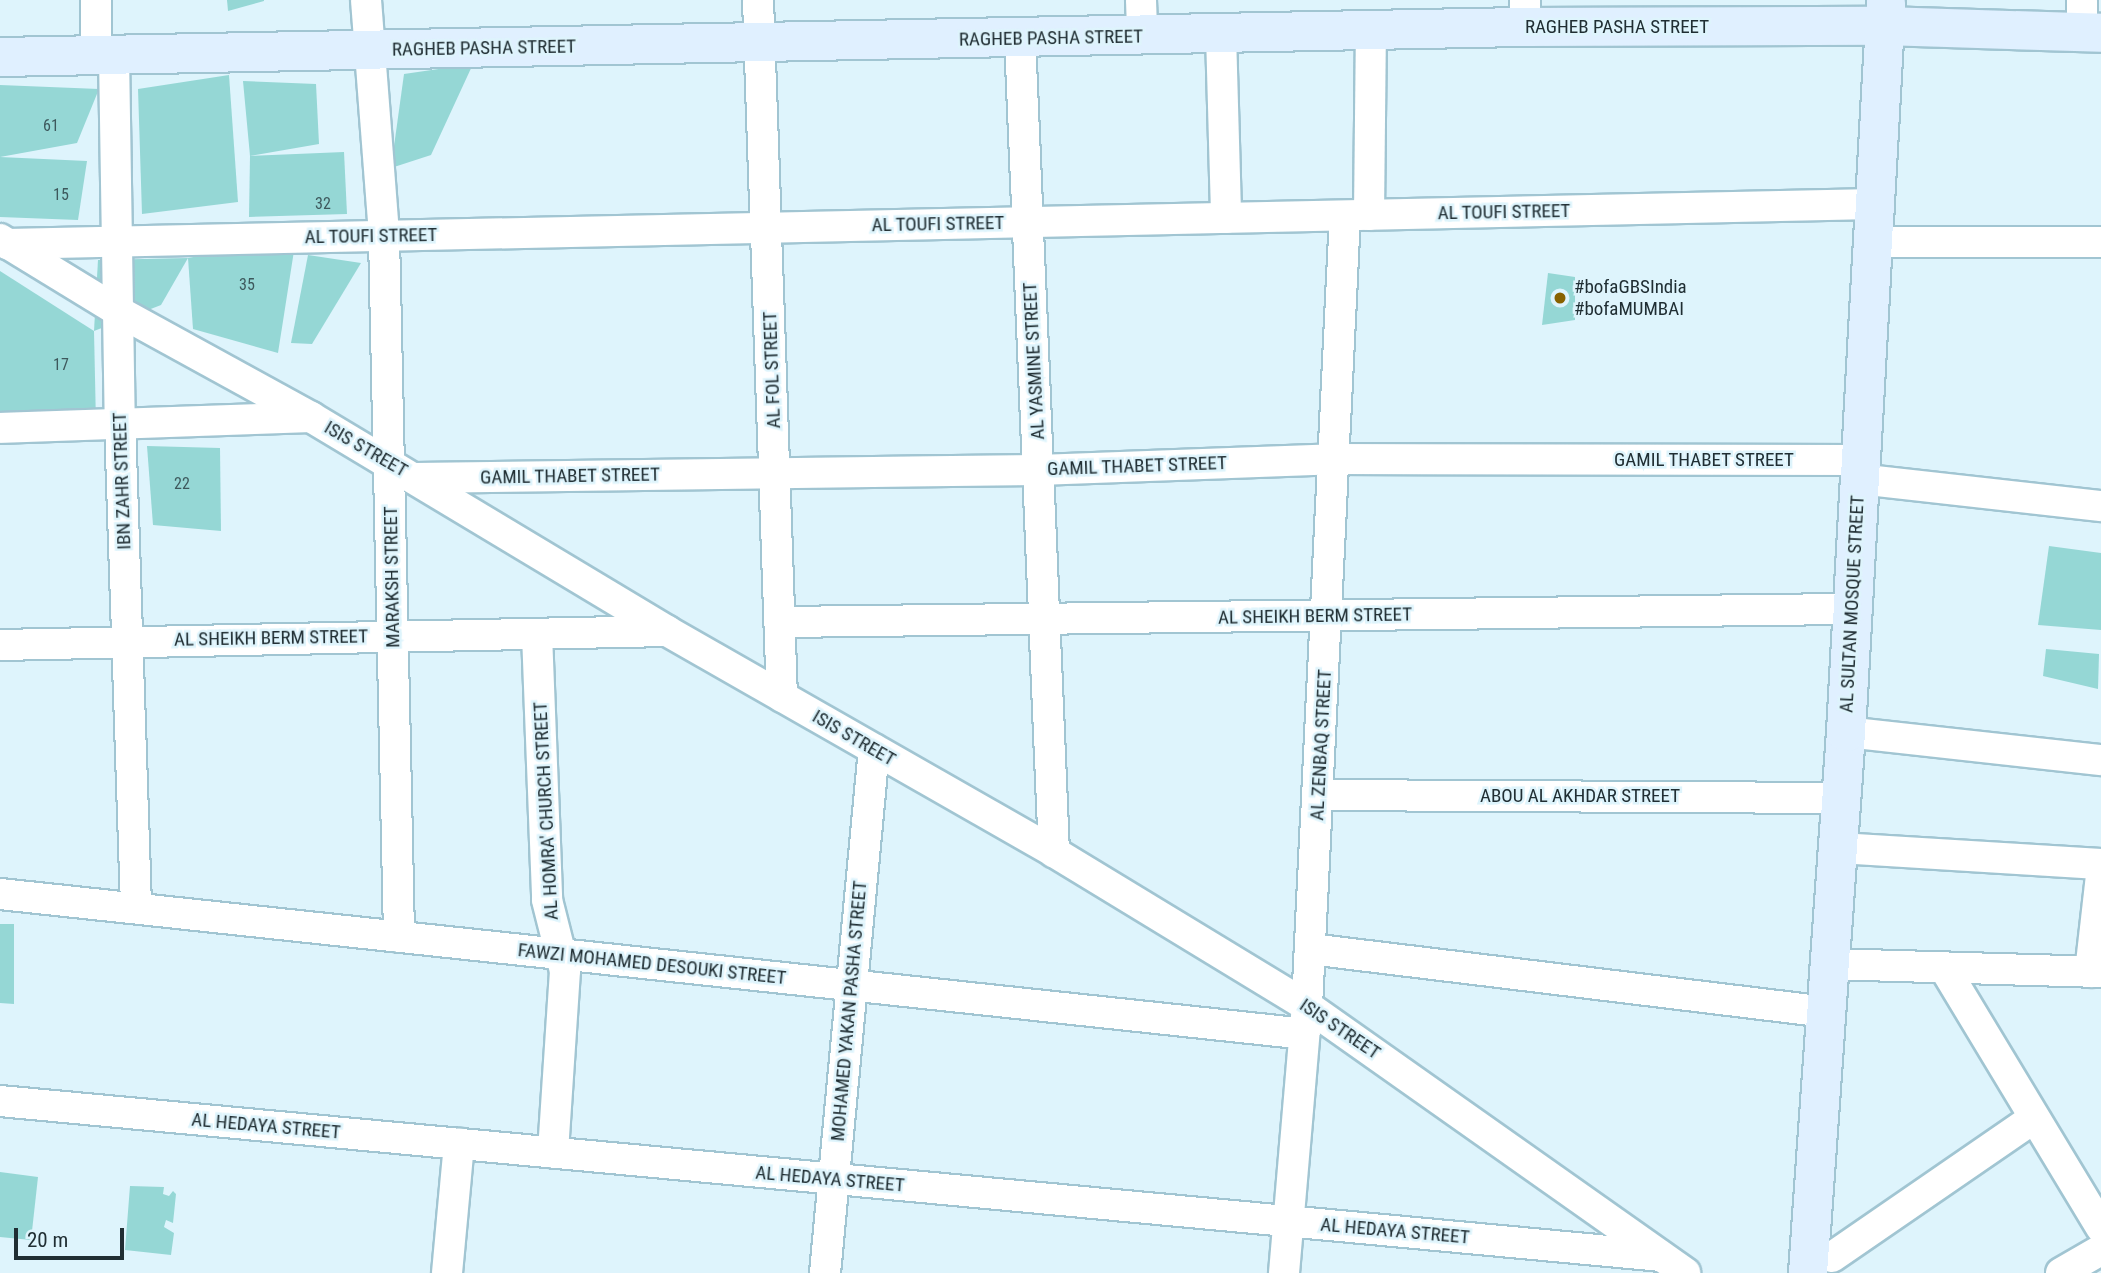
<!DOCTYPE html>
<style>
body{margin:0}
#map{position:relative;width:2101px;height:1273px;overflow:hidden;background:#def4fc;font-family:"Roboto Condensed",sans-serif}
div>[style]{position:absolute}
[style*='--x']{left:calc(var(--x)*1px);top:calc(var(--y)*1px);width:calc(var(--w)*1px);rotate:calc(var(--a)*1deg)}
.building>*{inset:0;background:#95d7d5}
.roads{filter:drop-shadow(2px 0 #a1c5d2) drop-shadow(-2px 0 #a1c5d2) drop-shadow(0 2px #a1c5d2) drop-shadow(0 -2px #a1c5d2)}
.street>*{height:30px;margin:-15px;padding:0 15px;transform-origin:15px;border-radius:15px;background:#fff}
.secondary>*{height:38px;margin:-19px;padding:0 19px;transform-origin:19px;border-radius:19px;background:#e0f0ff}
.dots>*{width:19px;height:19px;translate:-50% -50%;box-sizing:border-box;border:4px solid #def4fc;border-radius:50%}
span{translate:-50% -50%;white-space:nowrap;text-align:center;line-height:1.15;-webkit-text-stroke:5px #def4fc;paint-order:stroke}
.number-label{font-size:16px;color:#3d585c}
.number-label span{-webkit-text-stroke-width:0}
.street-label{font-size:19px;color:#202e33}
.poi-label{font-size:19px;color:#202e33}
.left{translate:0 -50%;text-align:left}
.scale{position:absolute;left:14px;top:1228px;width:110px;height:32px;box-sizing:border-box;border:4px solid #202e33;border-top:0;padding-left:9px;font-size:21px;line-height:24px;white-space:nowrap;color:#202e33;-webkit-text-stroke:5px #def4fc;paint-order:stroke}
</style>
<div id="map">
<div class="building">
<i style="clip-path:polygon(227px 0,264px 0,264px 1px,228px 11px)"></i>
<i style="clip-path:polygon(473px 64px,431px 155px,391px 168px,404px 74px)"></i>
<i style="clip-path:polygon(229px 75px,238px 202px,142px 214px,138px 89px)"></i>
<i style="clip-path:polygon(243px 81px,316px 84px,319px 144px,250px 156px)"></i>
<i style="clip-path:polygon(0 85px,99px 89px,77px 143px,0 157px)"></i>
<i style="clip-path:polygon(344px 152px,347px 214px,249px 217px,250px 156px)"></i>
<i style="clip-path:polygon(0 157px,87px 161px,78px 220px,0 217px)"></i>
<i style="clip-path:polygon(296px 238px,278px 353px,193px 329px,188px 258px)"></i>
<i style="clip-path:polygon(308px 255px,361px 263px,312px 344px,291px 343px)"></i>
<i style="clip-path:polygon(188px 258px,161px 305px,94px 331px,98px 260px)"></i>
<i style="clip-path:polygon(0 271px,94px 331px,96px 424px,0 416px)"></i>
<i style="clip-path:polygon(1548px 273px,1575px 277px,1575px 320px,1542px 325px)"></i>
<i style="clip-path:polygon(147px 446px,220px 448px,221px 531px,153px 525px)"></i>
<i style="clip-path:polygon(2049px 546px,2101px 553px,2101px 630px,2038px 625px)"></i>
<i style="clip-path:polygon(2046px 649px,2099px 654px,2098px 689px,2043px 676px)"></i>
<i style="clip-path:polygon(0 924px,14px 924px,14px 1004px,0 1003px)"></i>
<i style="clip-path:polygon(0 1172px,38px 1177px,31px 1240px,0 1237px)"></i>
<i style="clip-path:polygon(130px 1186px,164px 1187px,163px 1194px,169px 1196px,173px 1191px,176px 1194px,173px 1223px,166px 1220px,164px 1227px,174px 1233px,171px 1255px,125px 1250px)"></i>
</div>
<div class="roads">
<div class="street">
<i style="--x:366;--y:0;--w:237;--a:85.6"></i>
<i style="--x:384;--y:236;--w:701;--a:88.77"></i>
<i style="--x:758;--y:0;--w:697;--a:88.03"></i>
<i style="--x:1141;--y:0;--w:36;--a:88"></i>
<i style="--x:1525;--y:0;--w:27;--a:90"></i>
<i style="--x:2081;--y:33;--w:33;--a:-88"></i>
<i style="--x:1221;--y:34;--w:184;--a:88.4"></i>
<i style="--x:1020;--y:38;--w:815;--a:87.61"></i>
<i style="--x:96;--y:55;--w:55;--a:-90"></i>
<i style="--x:114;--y:55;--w:368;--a:89.1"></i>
<i style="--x:120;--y:423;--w:484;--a:88.1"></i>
<i style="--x:1369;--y:215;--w:184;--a:-89.4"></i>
<i style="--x:0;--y:239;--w:138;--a:31.4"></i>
<i style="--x:118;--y:311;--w:220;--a:28.8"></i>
<i style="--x:311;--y:417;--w:415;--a:31"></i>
<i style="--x:667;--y:631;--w:446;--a:29.7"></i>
<i style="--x:1054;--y:852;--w:296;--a:31.3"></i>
<i style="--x:1307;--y:1006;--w:463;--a:35.2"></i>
<i style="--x:1873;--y:242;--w:228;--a:0"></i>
<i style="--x:7;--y:244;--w:1868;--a:-1.23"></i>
<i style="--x:0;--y:428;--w:311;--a:-2"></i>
<i style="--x:415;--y:478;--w:623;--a:-0.74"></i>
<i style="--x:1038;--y:470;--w:296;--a:-2.1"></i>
<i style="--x:1334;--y:459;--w:526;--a:0.11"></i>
<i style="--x:1859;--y:479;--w:244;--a:6.4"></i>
<i style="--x:781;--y:622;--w:1069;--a:-0.7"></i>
<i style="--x:537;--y:634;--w:266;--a:87.8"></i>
<i style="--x:547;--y:900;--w:73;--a:75.8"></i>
<i style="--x:565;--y:971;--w:182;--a:93.8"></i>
<i style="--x:0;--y:645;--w:667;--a:-1.2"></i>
<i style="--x:1846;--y:732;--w:257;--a:6.3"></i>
<i style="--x:1319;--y:795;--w:522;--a:0.33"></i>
<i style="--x:1838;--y:848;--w:263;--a:3.5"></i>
<i style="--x:0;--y:894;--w:1312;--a:6.12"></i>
<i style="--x:1310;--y:949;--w:521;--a:6.95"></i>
<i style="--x:1830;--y:964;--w:271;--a:1.7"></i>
<i style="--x:1945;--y:969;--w:302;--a:58.9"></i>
<i style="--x:2090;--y:972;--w:98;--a:-83.5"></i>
<i style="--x:0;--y:1101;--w:1667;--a:5.33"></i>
<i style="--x:1832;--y:1257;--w:245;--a:-34.5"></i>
<i style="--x:447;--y:1273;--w:130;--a:-84.7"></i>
<i style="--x:825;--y:1273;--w:526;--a:-84.66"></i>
<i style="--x:1284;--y:1273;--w:268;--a:-85.1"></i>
<i style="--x:1307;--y:1006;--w:791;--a:-87.25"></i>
<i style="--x:2061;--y:1273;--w:46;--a:-29.9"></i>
</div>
<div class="secondary">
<i style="--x:0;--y:57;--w:1525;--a:-1.13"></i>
<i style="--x:1525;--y:27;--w:359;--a:-0.2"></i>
<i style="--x:1884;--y:26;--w:217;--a:1.8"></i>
<i style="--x:1808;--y:1273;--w:542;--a:-85.98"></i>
<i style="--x:1846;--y:732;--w:731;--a:-86.86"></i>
</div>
</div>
<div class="dots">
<i style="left:1560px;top:298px;background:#886200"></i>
</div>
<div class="number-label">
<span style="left:51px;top:126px">61</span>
<span style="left:61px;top:195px">15</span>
<span style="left:323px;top:204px">32</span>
<span style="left:247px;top:285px">35</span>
<span style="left:61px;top:365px">17</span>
<span style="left:182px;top:484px">22</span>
</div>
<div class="street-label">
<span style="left:1617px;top:27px">RAGHEB PASHA STREET</span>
<span style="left:1051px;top:38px;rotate:-1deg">RAGHEB PASHA STREET</span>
<span style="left:484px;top:48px;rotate:-1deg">RAGHEB PASHA STREET</span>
<span style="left:1504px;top:212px;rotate:-1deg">AL TOUFI STREET</span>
<span style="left:938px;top:224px;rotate:-1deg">AL TOUFI STREET</span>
<span style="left:371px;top:236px;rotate:-1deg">AL TOUFI STREET</span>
<span style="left:1034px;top:361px;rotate:-93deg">AL YASMINE STREET</span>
<span style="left:772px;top:370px;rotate:-92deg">AL FOL STREET</span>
<span style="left:366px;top:449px;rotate:30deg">ISIS STREET</span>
<span style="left:1704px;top:460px">GAMIL THABET STREET</span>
<span style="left:1137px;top:466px;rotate:-2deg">GAMIL THABET STREET</span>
<span style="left:570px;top:476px;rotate:-1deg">GAMIL THABET STREET</span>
<span style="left:122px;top:481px;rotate:-92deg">IBN ZAHR STREET</span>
<span style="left:392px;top:577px;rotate:-91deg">MARAKSH STREET</span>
<span style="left:1852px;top:604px;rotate:-87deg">AL SULTAN MOSQUE STREET</span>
<span style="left:1315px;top:616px;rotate:-1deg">AL SHEIKH BERM STREET</span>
<span style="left:271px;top:638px;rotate:-1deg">AL SHEIKH BERM STREET</span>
<span style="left:854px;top:738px;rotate:30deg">ISIS STREET</span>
<span style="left:1321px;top:745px;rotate:-87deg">AL ZENBAQ STREET</span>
<span style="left:1580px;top:796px">ABOU AL AKHDAR STREET</span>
<span style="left:546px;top:811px;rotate:-93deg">AL HOMRA' CHURCH STREET</span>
<span style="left:652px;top:964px;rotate:6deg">FAWZI MOHAMED DESOUKI STREET</span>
<span style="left:849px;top:1011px;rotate:-85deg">MOHAMED YAKAN PASHA STREET</span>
<span style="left:1340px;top:1029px;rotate:34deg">ISIS STREET</span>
<span style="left:266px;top:1126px;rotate:5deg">AL HEDAYA STREET</span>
<span style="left:830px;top:1179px;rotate:5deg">AL HEDAYA STREET</span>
<span style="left:1395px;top:1231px;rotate:5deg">AL HEDAYA STREET</span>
</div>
<div class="poi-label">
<span class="left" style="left:1574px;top:298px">#bofaGBSIndia<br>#bofaMUMBAI</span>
</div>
<div class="scale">20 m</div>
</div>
